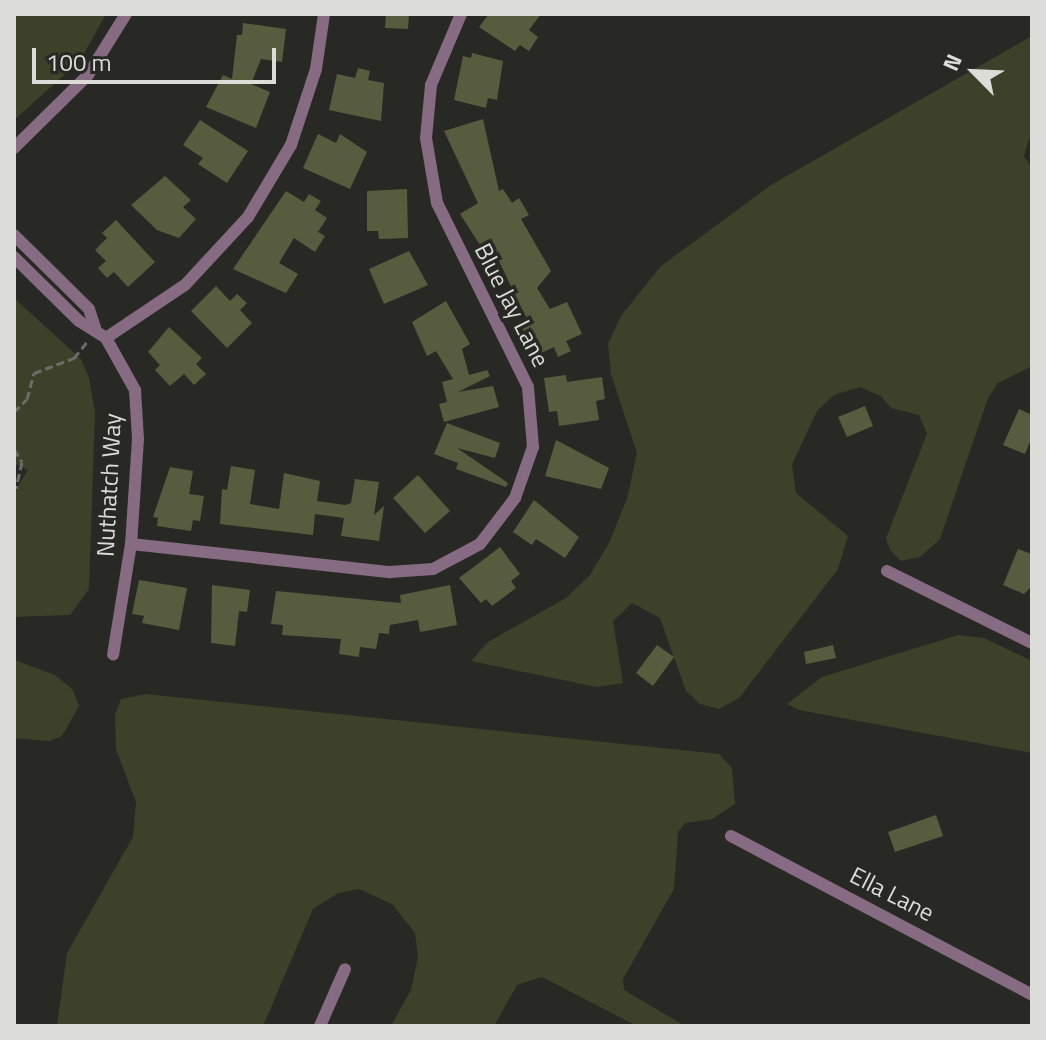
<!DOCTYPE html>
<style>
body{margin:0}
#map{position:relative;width:1046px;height:1040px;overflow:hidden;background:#282924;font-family:"Titillium Web",sans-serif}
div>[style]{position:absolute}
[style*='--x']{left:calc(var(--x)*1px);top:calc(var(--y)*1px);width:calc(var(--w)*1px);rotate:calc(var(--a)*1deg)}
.green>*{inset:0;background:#3d4129}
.building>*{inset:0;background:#575c3e}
.path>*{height:3px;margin-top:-1.5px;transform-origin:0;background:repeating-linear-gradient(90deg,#6b6c68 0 8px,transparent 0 12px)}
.minor>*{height:12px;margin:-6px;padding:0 6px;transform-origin:6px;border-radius:6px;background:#866b82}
span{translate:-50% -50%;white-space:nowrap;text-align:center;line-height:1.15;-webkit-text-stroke:7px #282924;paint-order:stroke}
.street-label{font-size:24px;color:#dcddd9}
.frame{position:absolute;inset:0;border:16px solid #dcddd9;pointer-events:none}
.north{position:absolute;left:934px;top:32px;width:80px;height:80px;-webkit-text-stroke:6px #282924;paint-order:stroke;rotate:294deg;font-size:22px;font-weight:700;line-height:32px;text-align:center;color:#dcddd9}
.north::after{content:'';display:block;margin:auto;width:28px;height:36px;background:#dcddd9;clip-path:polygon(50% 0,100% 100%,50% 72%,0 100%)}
.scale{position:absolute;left:32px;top:48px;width:244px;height:36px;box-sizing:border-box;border:4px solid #dcddd9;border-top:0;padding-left:10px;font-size:24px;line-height:28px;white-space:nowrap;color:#dcddd9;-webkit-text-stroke:6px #282924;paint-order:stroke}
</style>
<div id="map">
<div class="green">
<i style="clip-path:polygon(14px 14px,106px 14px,80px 61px,14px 120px)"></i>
<i style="clip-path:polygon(1032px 36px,1032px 130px,1024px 156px,1032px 169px,1032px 366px,998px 383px,988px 398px,940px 539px,920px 557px,901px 561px,890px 550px,886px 538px,927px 434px,919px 415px,891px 408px,881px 396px,860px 387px,834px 395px,817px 411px,792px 465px,796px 493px,848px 536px,838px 569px,739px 698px,719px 709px,700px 704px,686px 691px,660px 618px,632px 603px,613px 621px,623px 683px,597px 687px,471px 661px,488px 642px,566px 598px,590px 575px,609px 543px,627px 499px,637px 453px,611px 374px,608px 344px,621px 316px,661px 266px,771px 185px)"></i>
<i style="clip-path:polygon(14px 298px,81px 359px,89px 378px,95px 412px,89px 589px,70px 615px,14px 617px,14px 493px,28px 470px,14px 463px)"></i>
<i style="clip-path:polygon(958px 635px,984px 638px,1032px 661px,1032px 753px,799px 710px,787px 704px,822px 677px)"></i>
<i style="clip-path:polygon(14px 660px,55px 675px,73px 690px,79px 706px,62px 736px,49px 741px,14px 738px)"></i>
<i style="clip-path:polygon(146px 694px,719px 754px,732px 768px,735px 804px,712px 819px,685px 823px,678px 832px,674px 889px,623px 979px,624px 990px,685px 1026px,637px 1026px,542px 977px,517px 985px,494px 1026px,391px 1026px,411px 990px,418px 957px,415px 933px,392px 904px,359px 889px,338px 893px,313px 909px,263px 1026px,57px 1026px,67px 953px,133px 837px,136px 802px,116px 749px,115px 715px,121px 699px)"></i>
</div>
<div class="building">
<i style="clip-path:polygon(386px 14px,409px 14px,408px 29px,385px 28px)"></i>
<i style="clip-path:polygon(489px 14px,541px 14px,529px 30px,538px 37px,529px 51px,520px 45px,515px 51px,479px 27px)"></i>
<i style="clip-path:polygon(243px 23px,286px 29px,282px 62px,261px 59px,251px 84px,270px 92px,256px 128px,206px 107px,223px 75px,232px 79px,237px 35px,242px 35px)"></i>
<i style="clip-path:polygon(472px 53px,503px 61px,497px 100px,488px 98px,486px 108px,454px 100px,463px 56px,471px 58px)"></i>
<i style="clip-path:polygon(358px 68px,370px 71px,368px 80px,384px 83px,381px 121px,329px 110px,337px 74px,355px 78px)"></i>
<i style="clip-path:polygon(483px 119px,499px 191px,503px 189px,512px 203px,519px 198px,529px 215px,521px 219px,551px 271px,537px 288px,550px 309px,567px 302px,582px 334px,566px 341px,571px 351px,558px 357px,554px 347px,535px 356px,520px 324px,527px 320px,496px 255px,480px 245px,460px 214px,478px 203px,444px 131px)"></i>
<i style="clip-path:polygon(200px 120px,248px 151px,227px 183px,198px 164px,203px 158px,183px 145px)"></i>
<i style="clip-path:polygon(318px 134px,336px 143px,340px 134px,367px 152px,350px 189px,303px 168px)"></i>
<i style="clip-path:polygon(165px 176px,191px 200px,183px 207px,196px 219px,179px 238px,157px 230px,131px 205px)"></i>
<i style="clip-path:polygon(407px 189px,408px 238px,379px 239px,378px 231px,367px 231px,367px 191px)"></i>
<i style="clip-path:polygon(286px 191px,304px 202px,309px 194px,321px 201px,315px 210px,327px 218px,318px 232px,325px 236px,315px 252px,294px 238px,279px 263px,298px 274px,286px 293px,233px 269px)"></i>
<i style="clip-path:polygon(116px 220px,155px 262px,128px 287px,114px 272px,107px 278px,98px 268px,106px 261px,95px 250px,107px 238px,102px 233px)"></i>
<i style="clip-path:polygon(409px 251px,428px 285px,384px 304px,369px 269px)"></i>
<i style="clip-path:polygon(216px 286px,230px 301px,237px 294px,247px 303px,240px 310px,252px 323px,227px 348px,191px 311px)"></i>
<i style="clip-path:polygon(446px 301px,470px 344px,462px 349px,469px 375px,487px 370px,490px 376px,458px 392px,493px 386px,499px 407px,444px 422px,439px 404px,447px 402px,442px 382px,453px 379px,436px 351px,427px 356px,412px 322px)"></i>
<i style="clip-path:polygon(169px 327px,202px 358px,196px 364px,206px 374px,194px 385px,184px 374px,170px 386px,155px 370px,160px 365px,148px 352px)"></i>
<i style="clip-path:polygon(566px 375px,567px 382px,602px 377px,605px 399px,596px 401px,599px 420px,559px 426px,557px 411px,549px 412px,544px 378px)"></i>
<i style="clip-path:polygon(865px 406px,873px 426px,847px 437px,838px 417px)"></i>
<i style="clip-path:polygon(1019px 409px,1032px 415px,1032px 437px,1025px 454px,1003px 445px)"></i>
<i style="clip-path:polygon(447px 423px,500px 443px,495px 458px,457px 448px,508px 483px,506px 487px,456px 469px,458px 463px,434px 454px)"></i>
<i style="clip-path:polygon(556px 440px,609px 468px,601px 489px,545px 476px)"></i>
<i style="clip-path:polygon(231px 466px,255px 470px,250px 504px,279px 509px,284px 473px,320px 481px,317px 501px,345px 505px,351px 503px,355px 479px,379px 482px,374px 515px,384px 506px,379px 541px,341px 536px,344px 518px,315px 514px,313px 535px,220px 524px,222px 489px,227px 490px)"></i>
<i style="clip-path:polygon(170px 467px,193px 471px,189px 494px,204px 496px,200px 521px,193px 520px,191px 531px,157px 526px,158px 518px,153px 517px)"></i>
<i style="clip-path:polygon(418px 475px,450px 511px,425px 533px,393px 498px)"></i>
<i style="clip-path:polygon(534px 500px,579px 537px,565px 558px,536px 539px,532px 545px,513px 532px)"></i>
<i style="clip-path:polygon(500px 547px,520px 574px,511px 581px,516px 588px,492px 606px,486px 599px,481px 603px,459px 578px)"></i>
<i style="clip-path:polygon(1018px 549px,1032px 554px,1032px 586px,1024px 594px,1003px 585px)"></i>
<i style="clip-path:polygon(139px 580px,187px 588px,179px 630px,142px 623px,144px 616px,132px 614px)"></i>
<i style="clip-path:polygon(212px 585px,250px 590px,247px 612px,239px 611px,235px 646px,211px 643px)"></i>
<i style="clip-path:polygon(450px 585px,457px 625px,420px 632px,418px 620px,390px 625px,389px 634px,379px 633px,376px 649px,360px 647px,359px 657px,339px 654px,341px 639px,282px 635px,283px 625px,271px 624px,276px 591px,401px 603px,400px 595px)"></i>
<i style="clip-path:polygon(657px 645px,674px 657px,653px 686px,636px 673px)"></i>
<i style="clip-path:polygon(833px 645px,836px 658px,806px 664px,804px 652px)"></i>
<i style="clip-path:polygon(936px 815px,943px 836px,895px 852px,888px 832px)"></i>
</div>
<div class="path">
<i style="--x:14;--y:412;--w:18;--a:-45"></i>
<i style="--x:27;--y:399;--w:27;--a:-75"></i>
<i style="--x:34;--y:373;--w:43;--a:-20.6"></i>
<i style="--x:74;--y:358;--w:21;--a:-51"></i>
<i style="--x:14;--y:449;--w:15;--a:58"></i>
<i style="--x:22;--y:462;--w:27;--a:103"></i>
</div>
<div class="minor">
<i style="--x:14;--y:148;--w:104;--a:-44.6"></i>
<i style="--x:88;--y:75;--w:72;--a:-58.1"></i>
<i style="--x:14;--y:235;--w:105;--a:44.6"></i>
<i style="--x:89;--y:309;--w:20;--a:72"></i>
<i style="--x:14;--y:257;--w:91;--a:44.6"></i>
<i style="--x:79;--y:321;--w:32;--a:32"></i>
<i style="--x:106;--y:338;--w:60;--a:60.9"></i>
<i style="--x:135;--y:390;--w:49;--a:86.5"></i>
<i style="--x:138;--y:439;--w:105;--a:93.8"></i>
<i style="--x:131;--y:544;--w:112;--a:99.2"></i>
<i style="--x:106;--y:338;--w:95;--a:-33.9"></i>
<i style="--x:185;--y:285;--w:93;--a:-47.2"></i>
<i style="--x:248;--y:217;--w:84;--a:-59.2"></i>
<i style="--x:291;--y:145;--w:80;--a:-71.8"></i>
<i style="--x:316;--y:69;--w:56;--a:-81.7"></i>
<i style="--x:131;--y:544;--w:261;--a:6.2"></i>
<i style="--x:390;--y:572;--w:43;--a:-4"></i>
<i style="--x:433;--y:569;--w:53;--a:-28"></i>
<i style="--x:480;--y:544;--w:58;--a:-52.7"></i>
<i style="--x:515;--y:498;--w:54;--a:-70.6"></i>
<i style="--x:533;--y:447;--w:60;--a:-94.8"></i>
<i style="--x:528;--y:387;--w:205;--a:-116.3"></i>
<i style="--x:437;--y:203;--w:66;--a:-99.6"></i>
<i style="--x:426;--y:138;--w:53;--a:-84.6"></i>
<i style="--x:431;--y:85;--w:77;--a:-67.1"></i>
<i style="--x:887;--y:571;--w:162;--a:26.4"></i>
<i style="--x:731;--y:836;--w:340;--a:27.8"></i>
<i style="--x:320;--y:1026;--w:62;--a:-66.3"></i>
</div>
<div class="street-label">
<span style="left:512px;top:305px;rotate:63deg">Blue Jay Lane</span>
<span style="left:109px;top:485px;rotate:-87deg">Nuthatch Way</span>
<span style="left:892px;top:894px;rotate:27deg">Ella Lane</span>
</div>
<div class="frame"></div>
<div class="north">N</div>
<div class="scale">100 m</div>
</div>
